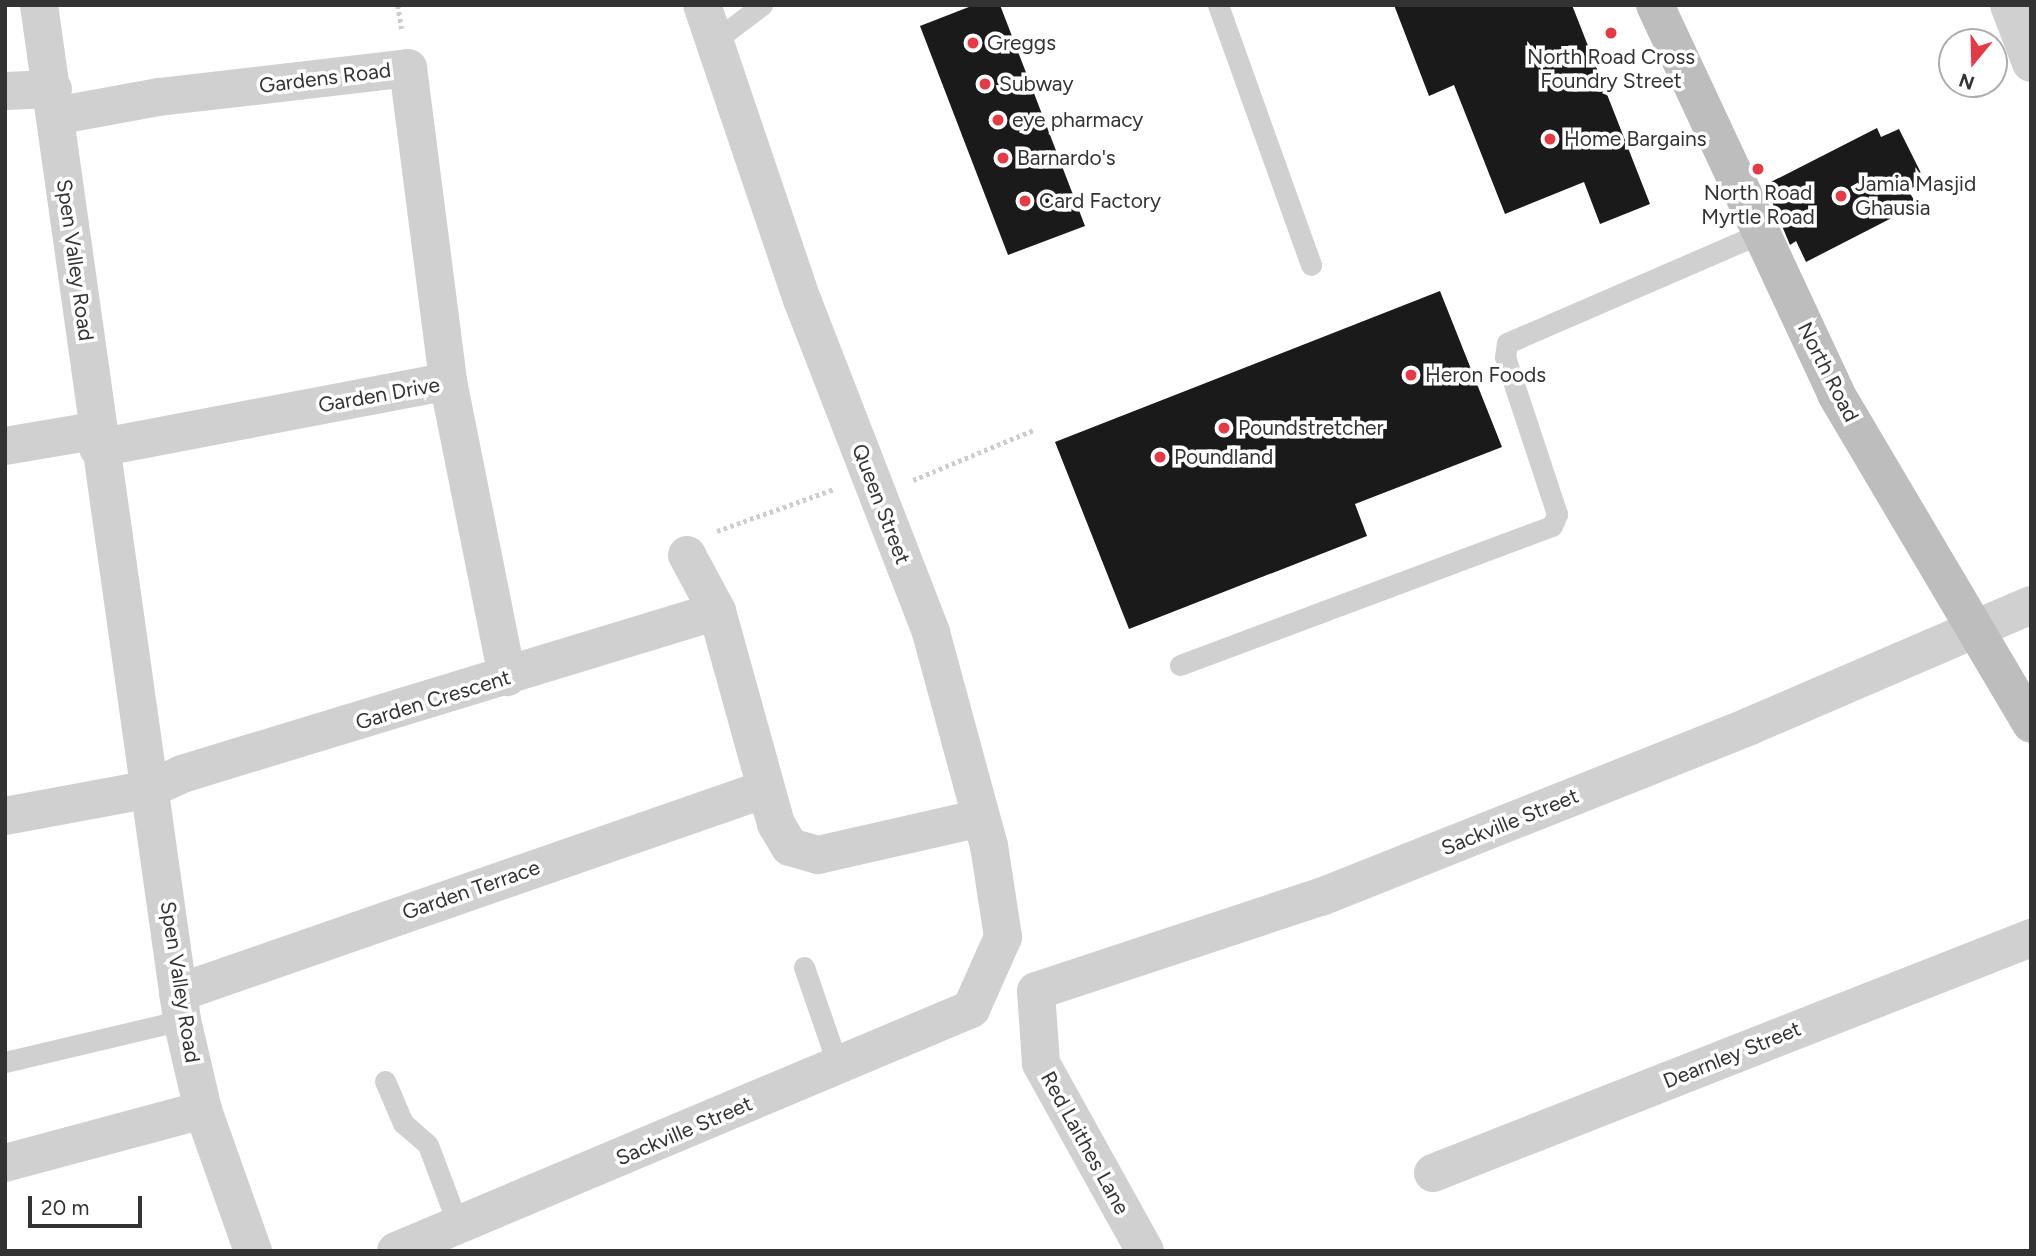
<!DOCTYPE html>
<style>
body{margin:0}
#map{position:relative;width:2036px;height:1256px;overflow:hidden;background:#fff;font-family:Figtree,sans-serif}
div>[style]{position:absolute}
[style*='--x']{left:calc(var(--x)*1px);top:calc(var(--y)*1px);width:calc(var(--w)*1px);rotate:calc(var(--a)*1deg)}
.building>*{inset:0;background:#1a1a1a}
.path>*{height:4.5px;margin-top:-2.25px;transform-origin:0;background:repeating-linear-gradient(90deg,#cdcdcd 0 3.5px,transparent 0 7px)}
.lane>*{height:21px;margin:-10.5px;padding:0 10.5px;transform-origin:10.5px;border-radius:10.5px;background:#d0d0d0}
.street>*{height:38px;margin:-19px;padding:0 19px;transform-origin:19px;border-radius:19px;background:#d0d0d0}
.secondary>*{height:38px;margin:-19px;padding:0 19px;transform-origin:19px;border-radius:19px;background:#bdbdbd}
.dots>*{width:19px;height:19px;translate:-50% -50%;box-sizing:border-box;border:4px solid #fff;border-radius:50%}
span{translate:-50% -50%;white-space:nowrap;text-align:center;line-height:1.15;-webkit-text-stroke:7px #fff;paint-order:stroke}
.poi-label{font-size:21px;color:#333}
.left{translate:0 -50%;text-align:left}
.street-label{font-size:21px;color:#333}
.frame{position:absolute;inset:0;border:7px solid #333;pointer-events:none}
.north{position:absolute;left:1938px;top:28px;width:70px;height:70px;box-sizing:border-box;background:#fff;border:2px solid #adadad;border-radius:50%;rotate:199deg;font-size:19px;font-weight:700;line-height:28px;text-align:center;color:#333}
.north::after{content:'';display:block;margin:auto;width:24px;height:32px;background:#e63946;clip-path:polygon(50% 0,100% 100%,50% 72%,0 100%)}
.scale{position:absolute;left:28px;top:1196px;width:114px;height:32px;box-sizing:border-box;border:4px solid #333;border-top:0;padding-left:9px;font-size:21px;line-height:24px;white-space:nowrap;color:#333;-webkit-text-stroke:5px #fff;paint-order:stroke}
</style>
<div id="map">
<div class="building">
<i style="clip-path:polygon(974px 5px,1000px 5px,1085px 226px,1008px 255px,920px 26px)"></i>
<i style="clip-path:polygon(1394px 5px,1572px 5px,1650px 204px,1600px 224px,1584px 182px,1505px 214px,1454px 85px,1429px 96px)"></i>
<i style="clip-path:polygon(1877px 128px,1881px 137px,1899px 129px,1925px 181px,1908px 190px,1917px 205px,1806px 262px,1796px 241px,1790px 245px,1765px 185px)"></i>
<i style="clip-path:polygon(1440px 291px,1502px 447px,1355px 504px,1367px 536px,1129px 629px,1055px 442px)"></i>
</div>
<div class="path">
<i style="--x:398;--y:5;--w:24;--a:81"></i>
<i style="--x:913;--y:480;--w:131;--a:-22.5"></i>
<i style="--x:717;--y:531;--w:124;--a:-19.7"></i>
</div>
<div class="lane">
<i style="--x:1218;--y:5;--w:276;--a:70.3"></i>
<i style="--x:712;--y:43;--w:63;--a:-37.2"></i>
<i style="--x:1180;--y:665;--w:397;--a:-20.5"></i>
<i style="--x:1552;--y:526;--w:13;--a:-67"></i>
<i style="--x:1557;--y:514;--w:165;--a:-108.3"></i>
<i style="--x:1505;--y:357;--w:14;--a:-82"></i>
<i style="--x:1507;--y:343;--w:277;--a:-23.4"></i>
<i style="--x:804;--y:967;--w:105;--a:71"></i>
<i style="--x:5;--y:1062;--w:182;--a:-13.3"></i>
<i style="--x:385;--y:1081;--w:46;--a:66.8"></i>
<i style="--x:403;--y:1123;--w:33;--a:41"></i>
<i style="--x:428;--y:1145;--w:85;--a:69.4"></i>
</div>
<div class="street">
<i style="--x:39;--y:5;--w:1025;--a:81.98"></i>
<i style="--x:182;--y:1020;--w:92;--a:76.9"></i>
<i style="--x:203;--y:1110;--w:150;--a:70.5"></i>
<i style="--x:2009;--y:5;--w:62;--a:69.2"></i>
<i style="--x:5;--y:91;--w:48;--a:-2.4"></i>
<i style="--x:55;--y:116;--w:106;--a:-10.4"></i>
<i style="--x:159;--y:97;--w:251;--a:-6.6"></i>
<i style="--x:408;--y:68;--w:316;--a:82.7"></i>
<i style="--x:5;--y:446;--w:90;--a:-9.6"></i>
<i style="--x:98;--y:448;--w:356;--a:-10.8"></i>
<i style="--x:448;--y:381;--w:302;--a:78.7"></i>
<i style="--x:687;--y:555;--w:64;--a:61.8"></i>
<i style="--x:717;--y:611;--w:221;--a:74.5"></i>
<i style="--x:776;--y:824;--w:27;--a:59"></i>
<i style="--x:790;--y:847;--w:29;--a:16"></i>
<i style="--x:818;--y:855;--w:167;--a:-12.8"></i>
<i style="--x:5;--y:816;--w:147;--a:-10.5"></i>
<i style="--x:150;--y:789;--w:35;--a:-25"></i>
<i style="--x:182;--y:774;--w:559;--a:-16.94"></i>
<i style="--x:178;--y:993;--w:621;--a:-19.16"></i>
<i style="--x:5;--y:1163;--w:205;--a:-15"></i>
<i style="--x:1433;--y:1173;--w:643;--a:-21.45"></i>
<i style="--x:396;--y:1251;--w:624;--a:-22.82"></i>
<i style="--x:971;--y:1009;--w:79;--a:-66"></i>
<i style="--x:1003;--y:937;--w:92;--a:-98.7"></i>
<i style="--x:989;--y:846;--w:222;--a:-105.2"></i>
<i style="--x:931;--y:632;--w:356;--a:-111.2"></i>
<i style="--x:802;--y:300;--w:311;--a:-108.7"></i>
<i style="--x:1145;--y:1251;--w:215;--a:-119"></i>
<i style="--x:1041;--y:1063;--w:72;--a:-94"></i>
<i style="--x:1036;--y:991;--w:300;--a:-18.3"></i>
<i style="--x:1321;--y:897;--w:462;--a:-21.7"></i>
<i style="--x:1750;--y:726;--w:306;--a:-23.3"></i>
</div>
<div class="secondary">
<i style="--x:1655;--y:5;--w:429;--a:65"></i>
<i style="--x:1836;--y:394;--w:383;--a:59.4"></i>
</div>
<div class="dots">
<i style="left:1611px;top:33px;background:#e63946"></i>
<i style="left:973px;top:43px;background:#e63946"></i>
<i style="left:985px;top:84px;background:#e63946"></i>
<i style="left:998px;top:120px;background:#e63946"></i>
<i style="left:1550px;top:139px;background:#e63946"></i>
<i style="left:1003px;top:158px;background:#e63946"></i>
<i style="left:1758px;top:169px;background:#e63946"></i>
<i style="left:1841px;top:196px;background:#e63946"></i>
<i style="left:1025px;top:201px;background:#e63946"></i>
<i style="left:1411px;top:375px;background:#e63946"></i>
<i style="left:1224px;top:428px;background:#e63946"></i>
<i style="left:1160px;top:457px;background:#e63946"></i>
</div>
<div class="poi-label">
<span class="left" style="left:987px;top:43px">Greggs</span>
<span style="left:1611px;top:69px">North Road Cross<br>Foundry Street</span>
<span class="left" style="left:999px;top:84px">Subway</span>
<span class="left" style="left:1012px;top:120px">eye pharmacy</span>
<span class="left" style="left:1564px;top:139px">Home Bargains</span>
<span class="left" style="left:1017px;top:158px">Barnardo's</span>
<span class="left" style="left:1855px;top:196px">Jamia Masjid<br>Ghausia</span>
<span style="left:1758px;top:205px">North Road<br>Myrtle Road</span>
<span class="left" style="left:1039px;top:201px">Card Factory</span>
<span class="left" style="left:1425px;top:375px">Heron Foods</span>
<span class="left" style="left:1238px;top:428px">Poundstretcher</span>
<span class="left" style="left:1174px;top:457px">Poundland</span>
</div>
<div class="street-label">
<span style="left:325px;top:78px;rotate:-7deg">Gardens Road</span>
<span style="left:75px;top:260px;rotate:82deg">Spen Valley Road</span>
<span style="left:1828px;top:372px;rotate:63deg">North Road</span>
<span style="left:379px;top:395px;rotate:-10deg">Garden Drive</span>
<span style="left:881px;top:504px;rotate:69deg">Queen Street</span>
<span style="left:433px;top:700px;rotate:-17deg">Garden Crescent</span>
<span style="left:1510px;top:822px;rotate:-22deg">Sackville Street</span>
<span style="left:471px;top:890px;rotate:-19deg">Garden Terrace</span>
<span style="left:180px;top:982px;rotate:81deg">Spen Valley Road</span>
<span style="left:1732px;top:1055px;rotate:-22deg">Dearnley Street</span>
<span style="left:684px;top:1131px;rotate:-23deg">Sackville Street</span>
<span style="left:1085px;top:1143px;rotate:61deg">Red Laithes Lane</span>
</div>
<div class="frame"></div>
<div class="north">N</div>
<div class="scale">20 m</div>
</div>
